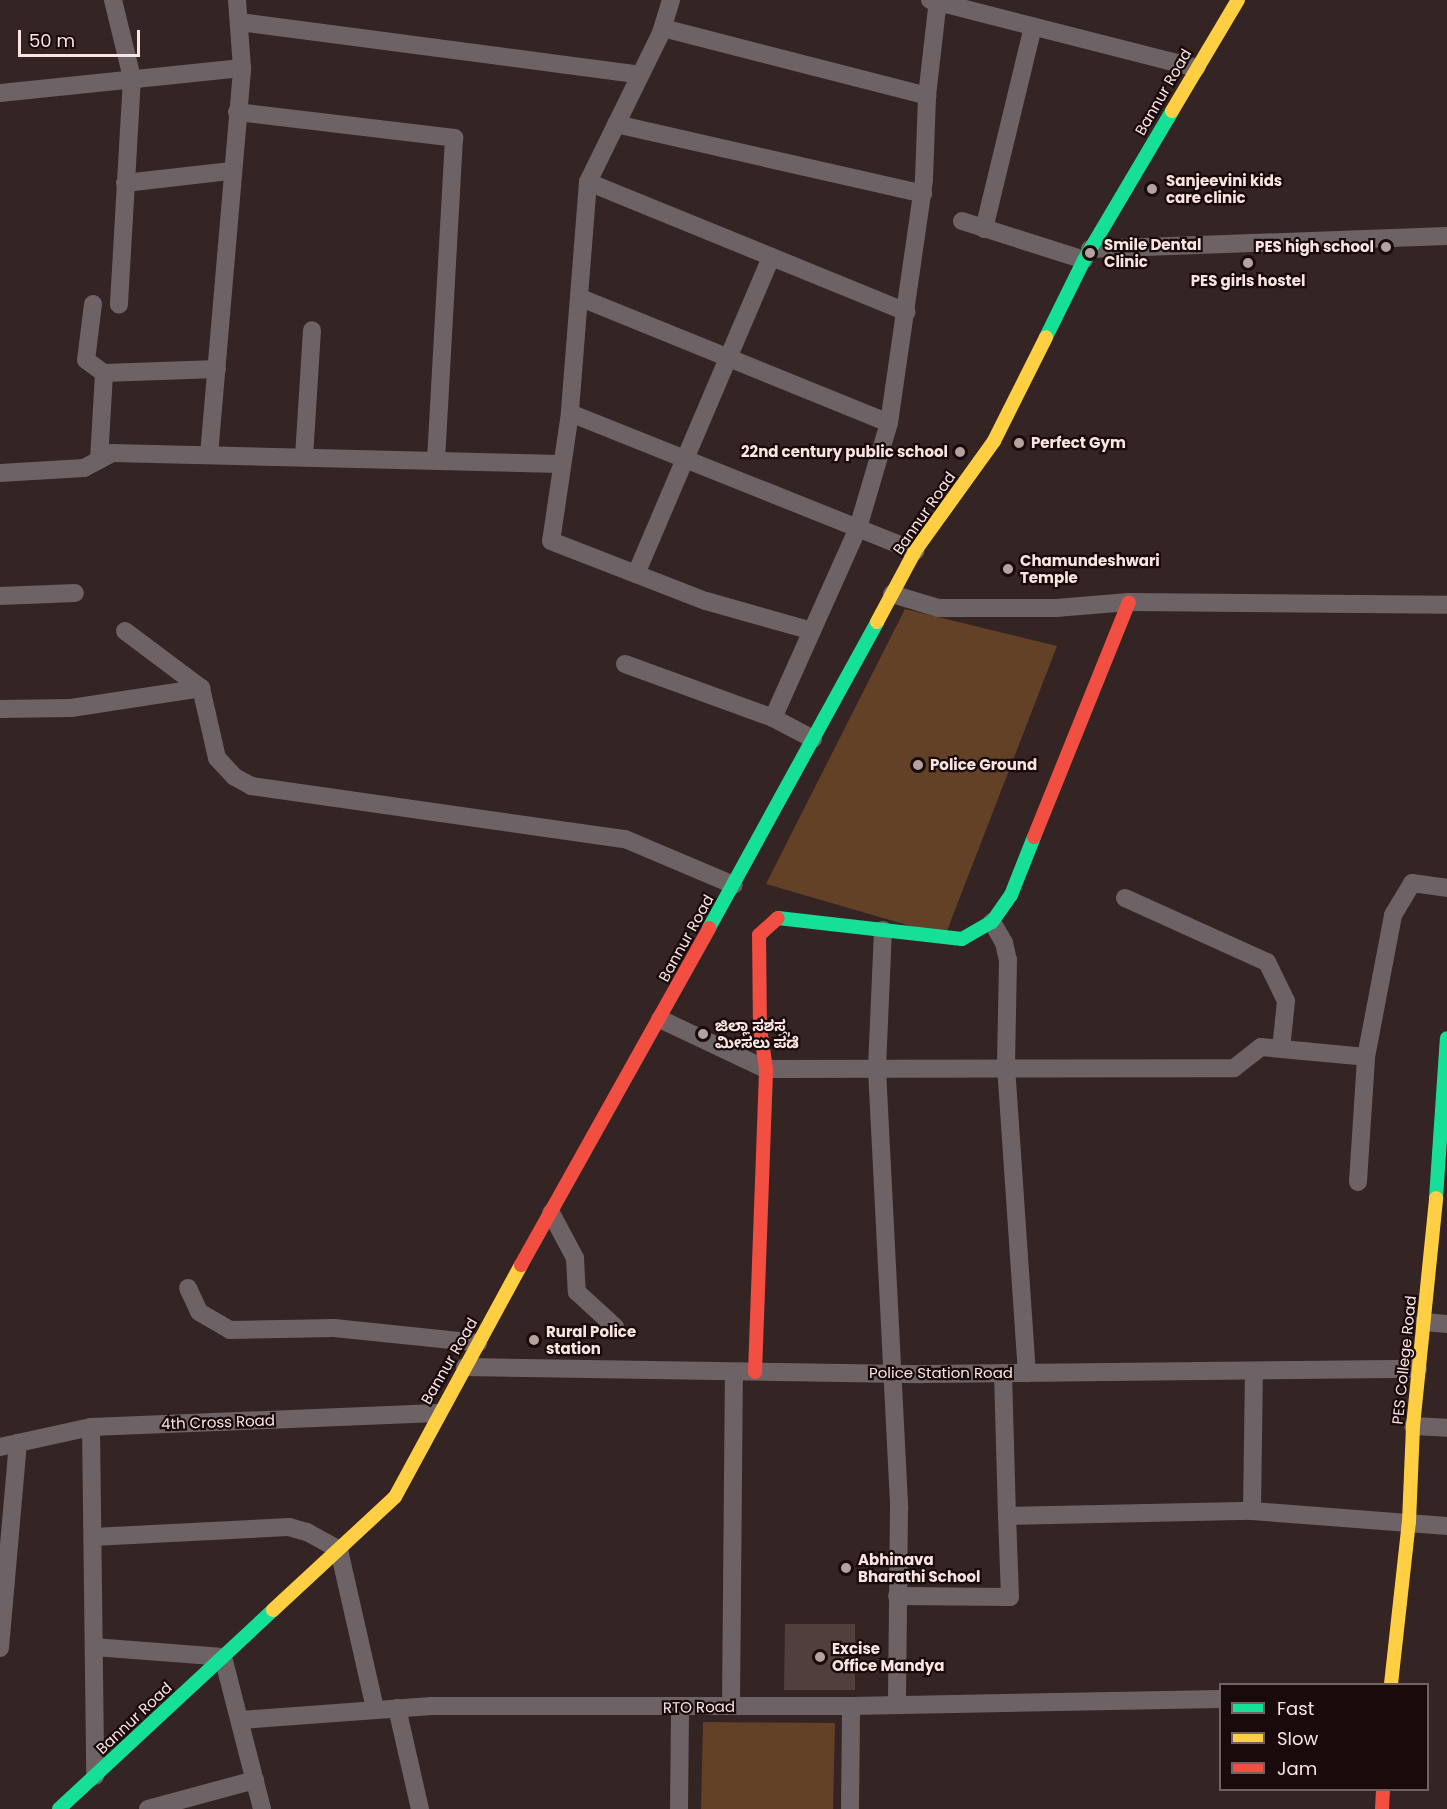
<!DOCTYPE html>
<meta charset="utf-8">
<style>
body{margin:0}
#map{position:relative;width:1447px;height:1809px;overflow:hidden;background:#342424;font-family:Poppins,"Noto Sans Kannada",sans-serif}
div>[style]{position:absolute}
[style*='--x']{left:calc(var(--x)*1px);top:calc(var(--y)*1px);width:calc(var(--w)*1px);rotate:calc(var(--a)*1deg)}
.green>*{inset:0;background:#624126}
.building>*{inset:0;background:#503f3c}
.street>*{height:18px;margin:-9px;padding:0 9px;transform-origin:9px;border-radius:9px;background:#6d6265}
.fast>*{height:14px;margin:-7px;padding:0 7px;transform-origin:7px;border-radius:7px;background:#16e098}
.slow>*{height:14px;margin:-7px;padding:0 7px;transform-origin:7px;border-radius:7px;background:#ffcf43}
.jam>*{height:14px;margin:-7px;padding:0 7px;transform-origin:7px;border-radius:7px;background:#f24e42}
.dots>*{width:16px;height:16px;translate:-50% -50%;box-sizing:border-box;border:3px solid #190b0b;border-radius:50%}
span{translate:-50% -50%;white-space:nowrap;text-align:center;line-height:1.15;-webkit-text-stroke:4.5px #190b0b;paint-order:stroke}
.street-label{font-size:15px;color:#fae4e3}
.poi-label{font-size:15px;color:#fae4e3;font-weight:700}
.left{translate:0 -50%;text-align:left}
.right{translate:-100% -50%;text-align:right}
.legend{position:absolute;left:1219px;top:1683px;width:210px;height:108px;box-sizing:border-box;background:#190b0b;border:2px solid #736261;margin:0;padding:8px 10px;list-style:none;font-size:18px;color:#fae4e3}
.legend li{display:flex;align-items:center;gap:12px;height:30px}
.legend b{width:30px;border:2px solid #736261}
.scale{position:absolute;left:18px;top:30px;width:122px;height:27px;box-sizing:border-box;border:3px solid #fae4e3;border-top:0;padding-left:8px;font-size:18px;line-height:21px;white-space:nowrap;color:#fae4e3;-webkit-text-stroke:4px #190b0b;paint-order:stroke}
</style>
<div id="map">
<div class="green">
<i style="clip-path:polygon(905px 609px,1057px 646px,945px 936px,766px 884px)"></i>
<i style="clip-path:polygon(703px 1722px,835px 1723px,833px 1809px,701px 1809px)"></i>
</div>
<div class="building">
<i style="clip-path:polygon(785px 1624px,855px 1624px,855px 1690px,784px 1690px)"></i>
</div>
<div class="street">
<i style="--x:113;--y:0;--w:80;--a:76.3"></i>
<i style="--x:132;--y:78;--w:227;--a:93.3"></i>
<i style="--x:671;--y:0;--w:34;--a:107"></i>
<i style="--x:661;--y:33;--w:166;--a:116.1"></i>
<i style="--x:588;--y:182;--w:232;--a:94.5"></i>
<i style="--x:570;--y:413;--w:129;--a:98.4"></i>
<i style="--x:551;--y:541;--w:166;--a:21.2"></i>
<i style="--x:706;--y:601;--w:110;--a:15.8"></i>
<i style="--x:930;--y:0;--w:275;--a:14.3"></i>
<i style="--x:240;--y:22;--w:403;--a:7.5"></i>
<i style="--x:663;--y:28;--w:273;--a:14.4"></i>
<i style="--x:0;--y:93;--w:243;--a:-5.9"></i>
<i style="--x:237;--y:112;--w:219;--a:6.8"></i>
<i style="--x:454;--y:138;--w:323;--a:93.2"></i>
<i style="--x:616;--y:124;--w:315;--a:12.8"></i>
<i style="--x:588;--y:182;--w:344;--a:22.2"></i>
<i style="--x:125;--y:183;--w:107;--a:-6.5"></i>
<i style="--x:962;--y:221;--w:128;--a:17.7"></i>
<i style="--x:984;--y:229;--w:208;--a:-76.4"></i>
<i style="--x:1090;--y:249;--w:357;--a:-2.1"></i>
<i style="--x:581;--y:298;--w:332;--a:22.1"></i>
<i style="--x:93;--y:304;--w:56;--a:97.1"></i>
<i style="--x:86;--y:360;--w:22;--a:36"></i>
<i style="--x:104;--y:373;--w:113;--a:-2"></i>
<i style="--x:570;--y:413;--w:372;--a:21.8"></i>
<i style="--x:209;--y:455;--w:388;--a:-85.1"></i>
<i style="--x:242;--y:68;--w:68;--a:-94.2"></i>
<i style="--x:304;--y:457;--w:127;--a:-86.4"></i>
<i style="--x:99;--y:460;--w:87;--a:-86.7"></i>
<i style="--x:0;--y:473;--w:84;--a:-3.4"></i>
<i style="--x:84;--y:468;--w:32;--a:-28"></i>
<i style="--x:112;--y:453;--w:449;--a:1.4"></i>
<i style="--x:636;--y:574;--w:345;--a:-66.9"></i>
<i style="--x:892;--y:594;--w:48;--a:16.9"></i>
<i style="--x:938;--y:608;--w:118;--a:0"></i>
<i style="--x:1056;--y:608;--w:73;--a:-4.7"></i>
<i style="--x:1129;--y:602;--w:318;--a:0.5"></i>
<i style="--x:0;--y:596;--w:75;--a:-2.3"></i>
<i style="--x:125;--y:631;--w:95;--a:36.9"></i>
<i style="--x:201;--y:688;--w:72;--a:77.1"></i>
<i style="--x:217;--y:758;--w:26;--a:47"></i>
<i style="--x:235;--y:777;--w:18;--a:29"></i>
<i style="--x:251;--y:786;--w:378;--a:8.1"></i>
<i style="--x:625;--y:839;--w:118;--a:22.9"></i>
<i style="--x:625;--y:664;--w:158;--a:20"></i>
<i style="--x:0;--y:709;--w:71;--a:-0.8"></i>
<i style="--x:71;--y:708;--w:132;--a:-8.7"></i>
<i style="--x:813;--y:739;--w:45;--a:-152.3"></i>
<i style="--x:773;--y:718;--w:208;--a:-65.9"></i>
<i style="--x:858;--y:528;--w:109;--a:-73.6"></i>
<i style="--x:889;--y:423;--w:246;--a:-81.8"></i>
<i style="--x:924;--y:179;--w:83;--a:-87.9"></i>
<i style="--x:927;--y:96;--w:97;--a:-83.5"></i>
<i style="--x:1125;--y:898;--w:156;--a:24.3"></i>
<i style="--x:1267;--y:962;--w:43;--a:64"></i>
<i style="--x:1286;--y:1001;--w:48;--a:95.9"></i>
<i style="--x:992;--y:922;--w:24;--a:60"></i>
<i style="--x:1004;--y:943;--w:17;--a:77"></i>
<i style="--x:1008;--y:960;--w:106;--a:91.1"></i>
<i style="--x:1006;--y:1066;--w:308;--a:86.1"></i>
<i style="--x:883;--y:930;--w:139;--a:92.5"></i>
<i style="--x:877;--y:1069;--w:440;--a:87.1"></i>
<i style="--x:899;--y:1508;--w:196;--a:90.6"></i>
<i style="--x:660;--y:1019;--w:117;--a:25.3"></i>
<i style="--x:766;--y:1069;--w:468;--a:-0.1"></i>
<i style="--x:1234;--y:1068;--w:34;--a:-38"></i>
<i style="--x:1261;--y:1047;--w:105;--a:5.4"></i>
<i style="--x:1358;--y:1182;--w:125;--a:-86.3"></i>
<i style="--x:1366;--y:1057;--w:145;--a:-79.2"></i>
<i style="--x:1393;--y:915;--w:37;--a:-59"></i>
<i style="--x:1412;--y:883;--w:35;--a:8"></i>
<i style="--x:551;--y:1213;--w:51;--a:61.9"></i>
<i style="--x:575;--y:1258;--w:34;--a:87"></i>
<i style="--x:577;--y:1292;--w:52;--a:42.6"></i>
<i style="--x:188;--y:1288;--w:26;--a:65"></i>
<i style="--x:199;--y:1312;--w:36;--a:30"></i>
<i style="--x:230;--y:1330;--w:104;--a:-1.1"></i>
<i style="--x:334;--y:1328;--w:145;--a:5.9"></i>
<i style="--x:1424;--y:1322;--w:23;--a:5"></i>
<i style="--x:465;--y:1367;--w:458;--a:0.9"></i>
<i style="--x:923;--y:1374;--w:495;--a:-0.6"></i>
<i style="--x:1003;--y:1373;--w:143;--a:88.4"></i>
<i style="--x:1413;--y:1426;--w:34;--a:3"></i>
<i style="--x:91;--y:1427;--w:349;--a:89.3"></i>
<i style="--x:0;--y:1447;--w:93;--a:-12.4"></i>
<i style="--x:91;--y:1427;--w:347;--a:-2.3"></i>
<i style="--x:1252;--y:1511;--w:140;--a:-89.2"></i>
<i style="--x:93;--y:1537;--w:196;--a:-2.9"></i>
<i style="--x:289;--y:1527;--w:19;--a:16"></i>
<i style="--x:307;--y:1532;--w:37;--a:29"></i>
<i style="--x:339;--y:1550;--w:163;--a:77.2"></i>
<i style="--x:897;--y:1596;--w:113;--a:0.5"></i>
<i style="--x:1010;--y:1597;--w:81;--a:-92.1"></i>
<i style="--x:1007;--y:1516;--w:245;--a:-1.2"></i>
<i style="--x:1252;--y:1511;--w:196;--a:4.4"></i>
<i style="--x:94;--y:1647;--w:129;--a:4.4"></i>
<i style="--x:223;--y:1657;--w:157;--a:75.6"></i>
<i style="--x:0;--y:1648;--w:206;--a:-85"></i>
<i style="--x:731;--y:1706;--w:334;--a:-89.5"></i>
<i style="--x:397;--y:1708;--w:104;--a:77.2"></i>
<i style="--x:241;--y:1720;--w:191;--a:-4.2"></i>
<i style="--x:431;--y:1706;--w:420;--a:0"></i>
<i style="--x:851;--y:1706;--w:369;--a:-1.1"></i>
<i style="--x:148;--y:1809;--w:111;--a:-15.2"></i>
<i style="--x:679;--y:1809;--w:102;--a:-89.4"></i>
<i style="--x:850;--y:1809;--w:103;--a:-89.4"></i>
</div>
<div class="fast">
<i style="--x:1046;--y:337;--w:86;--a:-63.7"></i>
<i style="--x:1084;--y:260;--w:173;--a:-59.4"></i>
<i style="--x:778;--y:918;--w:185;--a:6.5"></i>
<i style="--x:962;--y:939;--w:34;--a:-30"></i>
<i style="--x:992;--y:922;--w:33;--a:-55"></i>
<i style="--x:1011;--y:895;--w:62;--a:-68.4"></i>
<i style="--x:709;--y:928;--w:349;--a:-61.2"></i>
<i style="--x:1436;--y:1198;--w:160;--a:-86.1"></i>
<i style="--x:59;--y:1809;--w:292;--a:-42.9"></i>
</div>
<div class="slow">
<i style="--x:1172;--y:111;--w:129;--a:-59.3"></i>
<i style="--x:877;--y:622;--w:81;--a:-61.8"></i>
<i style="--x:915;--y:551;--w:135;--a:-54.3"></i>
<i style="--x:994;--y:441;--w:116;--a:-63.4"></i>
<i style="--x:273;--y:1610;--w:166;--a:-42.8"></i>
<i style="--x:395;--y:1497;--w:264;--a:-61.5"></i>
<i style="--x:1391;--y:1684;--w:163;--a:-83.7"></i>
<i style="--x:1409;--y:1522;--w:96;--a:-87.6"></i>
<i style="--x:1413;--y:1426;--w:229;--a:-84.2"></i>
</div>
<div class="jam">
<i style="--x:1034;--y:837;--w:253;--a:-68"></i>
<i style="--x:521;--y:1265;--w:386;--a:-60.8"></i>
<i style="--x:755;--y:1372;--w:303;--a:-87.9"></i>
<i style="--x:766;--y:1069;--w:41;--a:-98.3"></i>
<i style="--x:760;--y:1028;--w:93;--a:-90.6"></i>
<i style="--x:759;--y:935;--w:25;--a:-42"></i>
<i style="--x:1382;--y:1809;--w:19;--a:-87"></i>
</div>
<div class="dots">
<i style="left:1152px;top:189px;background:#b5a1a0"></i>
<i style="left:1386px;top:247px;background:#b5a1a0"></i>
<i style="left:1090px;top:253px;background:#b5a1a0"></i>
<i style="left:1248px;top:263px;background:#b5a1a0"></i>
<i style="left:1019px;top:443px;background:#b5a1a0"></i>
<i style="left:960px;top:452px;background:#b5a1a0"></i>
<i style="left:1008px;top:569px;background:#b5a1a0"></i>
<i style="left:918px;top:765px;background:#b5a1a0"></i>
<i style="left:703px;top:1034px;background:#b5a1a0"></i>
<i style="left:534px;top:1340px;background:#b5a1a0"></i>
<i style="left:846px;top:1568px;background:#b5a1a0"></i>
<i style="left:820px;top:1657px;background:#b5a1a0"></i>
</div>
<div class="street-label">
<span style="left:1163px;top:92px;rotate:-60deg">Bannur Road</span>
<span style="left:924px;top:513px;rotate:-55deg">Bannur Road</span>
<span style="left:686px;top:938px;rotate:-61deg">Bannur Road</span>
<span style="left:1404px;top:1360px;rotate:-84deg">PES College Road</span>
<span style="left:449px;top:1361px;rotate:-60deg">Bannur Road</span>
<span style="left:941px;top:1373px">Police Station Road</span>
<span style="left:218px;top:1422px;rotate:-2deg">4th Cross Road</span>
<span style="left:699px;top:1707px;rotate:-1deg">RTO Road</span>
<span style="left:134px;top:1718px;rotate:-43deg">Bannur Road</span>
</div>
<div class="poi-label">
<span class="left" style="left:1166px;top:189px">Sanjeevini kids<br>care clinic</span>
<span class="left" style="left:1104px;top:253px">Smile Dental<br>Clinic</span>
<span class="right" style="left:1374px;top:247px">PES high school</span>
<span style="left:1248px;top:281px">PES girls hostel</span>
<span class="left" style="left:1031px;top:443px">Perfect Gym</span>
<span class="right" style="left:948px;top:452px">22nd century public school</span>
<span class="left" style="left:1020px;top:569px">Chamundeshwari<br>Temple</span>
<span class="left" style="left:930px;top:765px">Police Ground</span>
<span class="left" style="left:715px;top:1034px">ಜಿಲ್ಲಾ ಸಶಸ್ತ್ರ<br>ಮೀಸಲು ಪಡೆ</span>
<span class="left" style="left:546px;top:1340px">Rural Police<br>station</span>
<span class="left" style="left:858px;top:1568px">Abhinava<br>Bharathi School</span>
<span class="left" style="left:832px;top:1657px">Excise<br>Office Mandya</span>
</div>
<ul class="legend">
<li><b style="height:8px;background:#16e098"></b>Fast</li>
<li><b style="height:8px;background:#ffcf43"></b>Slow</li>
<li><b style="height:8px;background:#f24e42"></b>Jam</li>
</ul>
<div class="scale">50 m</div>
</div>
